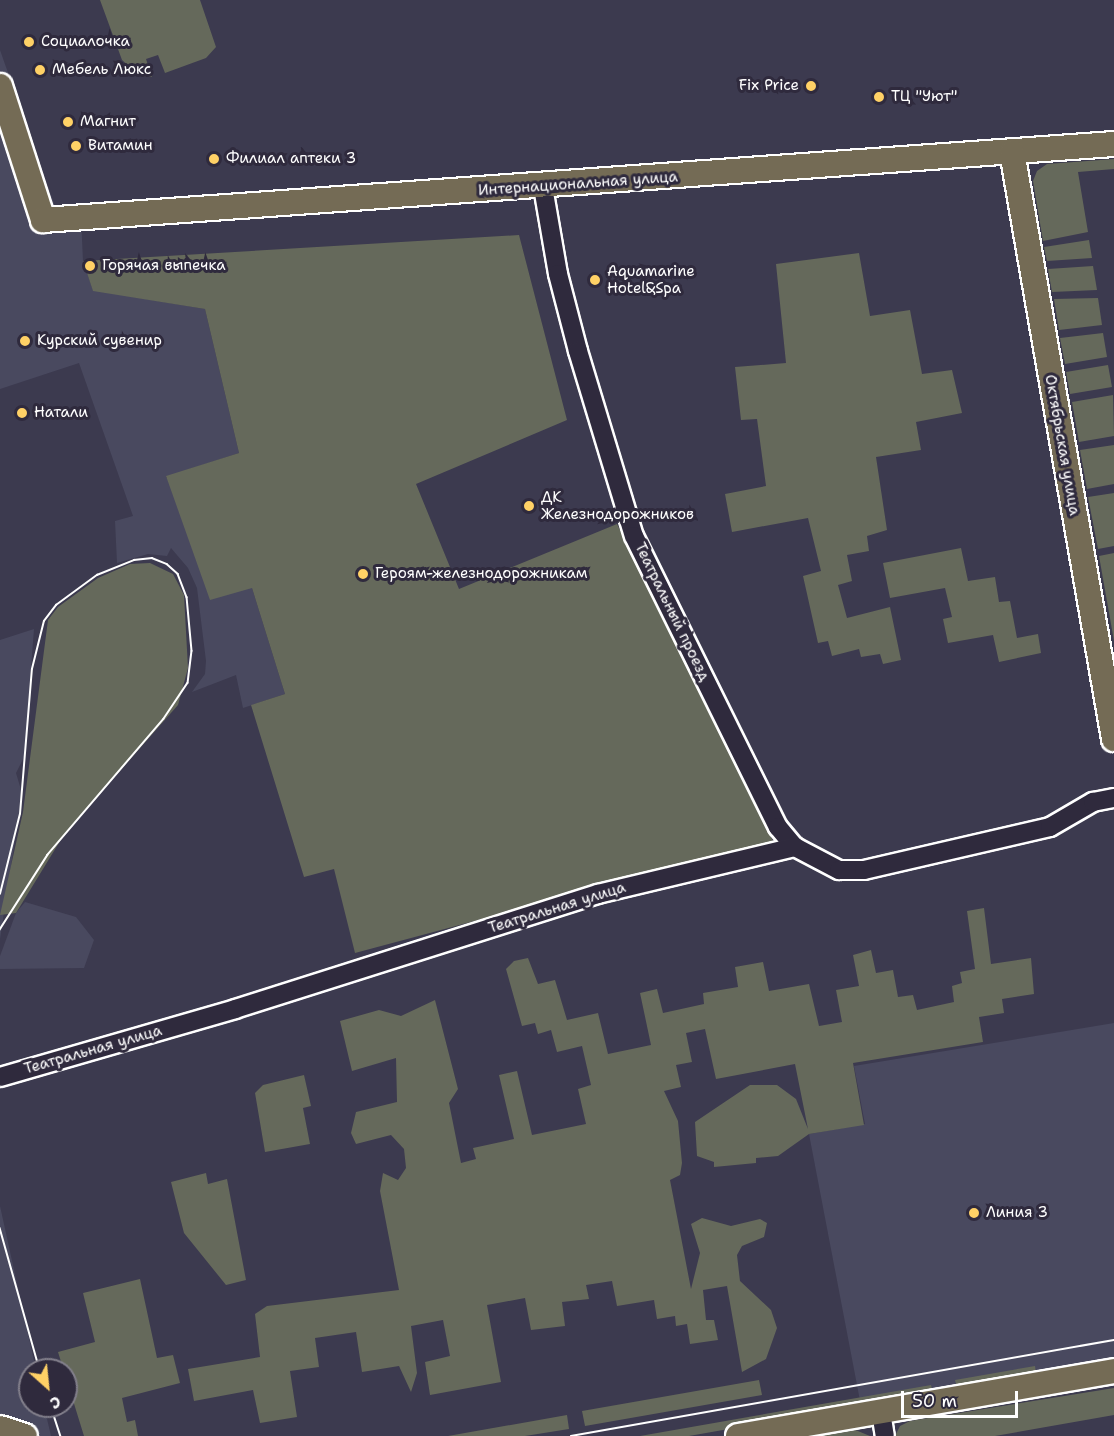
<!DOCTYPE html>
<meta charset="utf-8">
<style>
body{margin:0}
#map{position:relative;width:1114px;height:1436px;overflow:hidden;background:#3c3a4f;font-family:"Shantell Sans",sans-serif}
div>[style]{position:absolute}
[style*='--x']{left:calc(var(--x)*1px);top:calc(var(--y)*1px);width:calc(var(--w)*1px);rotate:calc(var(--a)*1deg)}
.built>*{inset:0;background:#49495f}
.green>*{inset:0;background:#65695b}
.roads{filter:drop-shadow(2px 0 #fff) drop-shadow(-2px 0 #fff) drop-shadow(0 2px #fff) drop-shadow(0 -2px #fff)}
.minor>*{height:18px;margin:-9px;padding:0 9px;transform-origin:9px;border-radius:9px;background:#2f2a3d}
.major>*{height:24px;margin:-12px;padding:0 12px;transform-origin:12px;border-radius:12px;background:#746b55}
.tram>*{height:1.5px;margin:-0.75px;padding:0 0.75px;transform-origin:0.75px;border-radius:0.75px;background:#fff}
.dots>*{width:16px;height:16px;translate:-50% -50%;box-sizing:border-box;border:3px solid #2f2a3d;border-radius:50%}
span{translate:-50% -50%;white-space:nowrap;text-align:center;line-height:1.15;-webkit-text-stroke:6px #2f2a3d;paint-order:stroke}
.poi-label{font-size:15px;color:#fff}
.left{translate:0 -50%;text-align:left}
.right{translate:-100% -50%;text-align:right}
.street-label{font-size:15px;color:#fff}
.north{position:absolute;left:18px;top:1358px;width:60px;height:60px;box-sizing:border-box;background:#2f2a3d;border:2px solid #827f8b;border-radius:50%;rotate:153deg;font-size:16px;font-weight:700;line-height:24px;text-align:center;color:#fff}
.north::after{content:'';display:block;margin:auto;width:21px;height:27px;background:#ffd166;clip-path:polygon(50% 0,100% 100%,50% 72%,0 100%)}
.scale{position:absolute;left:901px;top:1391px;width:117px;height:27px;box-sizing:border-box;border:3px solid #fff;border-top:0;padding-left:8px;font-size:18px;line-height:21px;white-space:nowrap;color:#fff;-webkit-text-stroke:4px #2f2a3d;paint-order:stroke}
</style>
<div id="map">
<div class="built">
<i style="clip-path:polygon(0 50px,59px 218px,81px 217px,83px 261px,93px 290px,205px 309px,239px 453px,166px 477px,252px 588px,285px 694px,243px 708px,236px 675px,192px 692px,205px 674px,206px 661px,197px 588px,188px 568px,171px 548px,167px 556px,148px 554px,117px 563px,115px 521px,133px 516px,79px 363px,0 389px)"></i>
<i style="clip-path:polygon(34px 629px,24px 757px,16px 773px,22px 793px,0 939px,0 640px)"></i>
<i style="clip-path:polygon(25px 902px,76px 917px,94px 940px,84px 968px,0 969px,0 956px,16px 913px)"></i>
<i style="clip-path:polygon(1114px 1023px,1114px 1369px,862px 1411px,809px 1134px,865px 1124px,854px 1066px)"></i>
<i style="clip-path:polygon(0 1206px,36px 1370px,30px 1370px,30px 1406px,44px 1406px,51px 1436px,0 1436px)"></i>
</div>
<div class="green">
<i style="clip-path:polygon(100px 0,200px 0,216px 47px,206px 58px,165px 73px,158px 55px,146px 59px,152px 77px,140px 76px,122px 60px)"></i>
<i style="clip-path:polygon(1114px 159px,1114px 169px,1078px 172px,1088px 232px,1043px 241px,1033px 181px,1037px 171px,1047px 164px)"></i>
<i style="clip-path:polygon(519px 235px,567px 420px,416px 484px,459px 589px,617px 524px,773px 841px,355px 953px,334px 869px,304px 877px,251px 705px,285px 694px,252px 588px,210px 600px,166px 476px,239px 453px,205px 309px,93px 291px,83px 261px)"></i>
<i style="clip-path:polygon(1089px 240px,1092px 258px,1047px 261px,1044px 247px)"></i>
<i style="clip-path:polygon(859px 253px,870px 316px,910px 310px,922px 374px,952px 370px,962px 413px,916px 422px,921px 450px,876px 457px,887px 530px,867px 536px,869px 551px,847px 555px,852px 581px,838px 585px,847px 618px,890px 607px,901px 660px,883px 664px,880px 654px,861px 657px,859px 649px,832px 656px,828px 641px,818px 643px,803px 576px,821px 571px,808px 518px,732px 532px,725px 494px,766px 486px,757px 419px,741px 420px,735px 367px,786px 363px,776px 264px)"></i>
<i style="clip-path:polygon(1093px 266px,1097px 290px,1052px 292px,1048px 269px)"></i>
<i style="clip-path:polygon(1098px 298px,1102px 325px,1059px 330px,1054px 299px)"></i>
<i style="clip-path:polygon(1103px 333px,1107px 357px,1065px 364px,1060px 338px)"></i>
<i style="clip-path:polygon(1108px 365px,1112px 387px,1070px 394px,1066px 372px)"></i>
<i style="clip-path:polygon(1113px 395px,1114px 436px,1079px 442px,1072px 402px)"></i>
<i style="clip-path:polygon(1114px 445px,1114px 484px,1087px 489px,1080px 450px)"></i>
<i style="clip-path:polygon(1114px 493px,1114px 546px,1098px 549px,1088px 497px)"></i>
<i style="clip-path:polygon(961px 548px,968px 581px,995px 577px,999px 602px,1010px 601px,1017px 638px,1038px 634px,1041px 653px,999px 662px,993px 635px,948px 643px,943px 619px,952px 617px,945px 588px,890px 598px,883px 563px)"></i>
<i style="clip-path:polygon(1114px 553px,1114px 641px,1099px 556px)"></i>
<i style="clip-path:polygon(150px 563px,173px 574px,184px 595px,188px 668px,178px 705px,65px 833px,16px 913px,0 915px,23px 812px,48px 620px,58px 607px,98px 578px,130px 564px)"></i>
<i style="clip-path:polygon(984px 908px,991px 964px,1031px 958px,1034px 994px,1002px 999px,1004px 1013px,979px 1017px,983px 1042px,853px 1063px,864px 1125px,809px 1134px,778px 1156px,756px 1158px,756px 1163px,714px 1167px,714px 1162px,697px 1156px,695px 1122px,750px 1085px,777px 1085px,796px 1099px,808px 1129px,795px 1064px,716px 1079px,705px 1029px,686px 1033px,692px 1062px,676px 1065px,681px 1087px,664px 1091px,678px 1121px,682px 1163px,680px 1175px,670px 1180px,691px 1289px,700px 1253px,691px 1224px,702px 1218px,731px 1226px,760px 1219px,767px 1223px,764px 1237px,742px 1246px,737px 1255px,740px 1281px,771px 1310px,777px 1328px,766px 1359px,742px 1372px,727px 1286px,703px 1290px,706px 1320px,714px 1320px,718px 1340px,690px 1344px,687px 1324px,676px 1326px,675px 1316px,657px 1319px,654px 1300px,617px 1306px,612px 1281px,586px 1285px,589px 1299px,562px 1302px,565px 1326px,531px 1330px,525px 1298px,487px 1305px,501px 1382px,430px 1395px,425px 1362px,450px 1356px,443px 1320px,411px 1326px,417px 1373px,411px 1392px,399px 1366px,362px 1372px,356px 1332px,315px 1338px,319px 1367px,290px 1371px,297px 1417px,260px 1423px,253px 1390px,194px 1401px,188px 1369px,260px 1357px,255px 1314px,267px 1306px,399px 1290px,380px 1191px,383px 1173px,398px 1180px,406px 1168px,404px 1149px,391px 1135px,356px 1144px,351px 1133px,356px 1112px,397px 1102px,396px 1058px,352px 1071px,340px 1021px,379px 1010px,401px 1016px,435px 1000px,458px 1089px,449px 1103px,461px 1163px,476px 1159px,473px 1148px,514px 1139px,499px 1075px,517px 1071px,532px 1135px,586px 1124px,578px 1089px,591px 1085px,582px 1046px,557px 1052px,551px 1030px,538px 1034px,535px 1023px,522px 1026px,506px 969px,514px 961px,528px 958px,538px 984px,555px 980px,567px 1020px,598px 1013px,608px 1054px,651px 1045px,640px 993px,657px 989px,663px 1013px,704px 1004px,703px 993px,738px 987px,735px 967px,763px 962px,769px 991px,809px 984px,819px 1026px,842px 1022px,836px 990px,859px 986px,853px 955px,871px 950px,876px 973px,893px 970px,898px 997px,913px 995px,917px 1010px,954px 1002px,952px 986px,962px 983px,960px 972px,975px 969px,967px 911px)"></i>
<i style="clip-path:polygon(304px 1075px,311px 1106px,303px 1108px,310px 1144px,265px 1152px,255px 1093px,263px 1085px)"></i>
<i style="clip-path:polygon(206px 1173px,208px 1184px,227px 1179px,246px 1280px,226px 1285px,184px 1233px,171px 1182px)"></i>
<i style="clip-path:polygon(140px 1279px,157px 1358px,173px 1355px,180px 1383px,122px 1398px,127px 1422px,135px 1420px,138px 1436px,84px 1436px,58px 1352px,95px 1342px,83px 1293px)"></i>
<i style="clip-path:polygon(1035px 1366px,1036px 1374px,957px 1388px,955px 1380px)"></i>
<i style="clip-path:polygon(759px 1380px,762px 1395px,585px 1426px,582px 1411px)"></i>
<i style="clip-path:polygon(931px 1385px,933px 1393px,689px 1436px,640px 1436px)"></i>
<i style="clip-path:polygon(1114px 1388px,1114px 1415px,995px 1436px,895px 1436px,900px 1426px,910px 1421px)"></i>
<i style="clip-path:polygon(567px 1415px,569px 1429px,525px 1436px,448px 1436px)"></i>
<i style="clip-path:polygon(853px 1429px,870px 1436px,811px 1436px)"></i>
</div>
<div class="roads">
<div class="minor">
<i style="--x:543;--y:187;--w:88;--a:80.2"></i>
<i style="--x:558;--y:274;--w:80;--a:75.4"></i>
<i style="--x:578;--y:351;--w:193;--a:73.2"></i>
<i style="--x:634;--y:536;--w:325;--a:63.7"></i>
<i style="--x:778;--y:827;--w:26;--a:50"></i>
<i style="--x:795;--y:847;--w:50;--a:27.6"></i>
<i style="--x:839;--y:870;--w:25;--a:0"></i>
<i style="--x:864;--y:870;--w:191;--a:-13"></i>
<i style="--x:1050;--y:827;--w:50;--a:-30.2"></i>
<i style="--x:1093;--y:802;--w:21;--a:-11"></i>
<i style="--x:0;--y:1077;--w:245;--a:-16.1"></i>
<i style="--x:235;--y:1009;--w:381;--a:-17.6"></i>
<i style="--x:598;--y:894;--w:203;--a:-13.4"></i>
<i style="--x:881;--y:1412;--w:24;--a:81"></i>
</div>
<div class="major">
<i style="--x:0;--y:86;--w:141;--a:72.2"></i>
<i style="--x:43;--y:220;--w:1074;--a:-4.06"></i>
<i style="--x:1012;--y:152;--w:596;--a:80.14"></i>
<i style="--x:0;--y:1428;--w:26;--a:18"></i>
<i style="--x:738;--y:1436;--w:382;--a:-9.8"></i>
</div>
</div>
<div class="tram">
<i style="--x:0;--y:894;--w:82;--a:-76"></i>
<i style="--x:20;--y:814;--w:145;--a:-85.3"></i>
<i style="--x:32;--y:669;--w:49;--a:-76"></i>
<i style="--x:44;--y:621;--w:20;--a:-53"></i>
<i style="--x:56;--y:605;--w:51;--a:-36.2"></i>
<i style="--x:97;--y:575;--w:40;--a:-22"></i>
<i style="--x:134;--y:560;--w:18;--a:-6"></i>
<i style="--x:152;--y:558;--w:16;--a:22"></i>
<i style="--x:167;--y:564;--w:15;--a:42"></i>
<i style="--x:178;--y:574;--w:25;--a:69"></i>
<i style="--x:187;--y:597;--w:54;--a:84.7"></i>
<i style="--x:192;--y:651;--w:32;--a:97"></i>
<i style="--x:188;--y:683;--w:43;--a:123.7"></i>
<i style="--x:164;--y:719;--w:179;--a:130.5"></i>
<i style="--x:48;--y:855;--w:89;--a:122.6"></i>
<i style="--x:0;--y:1228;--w:148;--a:74.3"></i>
<i style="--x:51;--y:1406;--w:32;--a:72"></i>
<i style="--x:571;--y:1436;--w:551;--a:-10.03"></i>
</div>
<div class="dots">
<i style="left:29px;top:42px;background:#ffd166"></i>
<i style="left:40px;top:70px;background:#ffd166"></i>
<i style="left:811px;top:86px;background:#ffd166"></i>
<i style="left:879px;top:97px;background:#ffd166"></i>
<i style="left:68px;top:122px;background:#ffd166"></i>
<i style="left:76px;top:146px;background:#ffd166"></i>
<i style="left:214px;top:159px;background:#ffd166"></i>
<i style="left:90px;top:266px;background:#ffd166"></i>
<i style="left:595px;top:280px;background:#ffd166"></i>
<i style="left:25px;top:341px;background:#ffd166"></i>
<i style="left:22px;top:413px;background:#ffd166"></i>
<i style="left:529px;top:506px;background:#ffd166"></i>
<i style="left:363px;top:574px;background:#ffd166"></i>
<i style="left:974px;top:1213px;background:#ffd166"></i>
</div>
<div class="poi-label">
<span class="left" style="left:41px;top:42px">Социалочка</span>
<span class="left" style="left:52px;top:70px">Мебель Люкс</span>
<span class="right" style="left:799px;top:86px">Fix Price</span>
<span class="left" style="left:891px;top:97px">ТЦ "Уют"</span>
<span class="left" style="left:80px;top:122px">Магнит</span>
<span class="left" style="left:88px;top:146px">Витамин</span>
<span class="left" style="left:226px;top:159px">Филиал аптеки 3</span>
<span class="left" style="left:102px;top:266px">Горячая выпечка</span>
<span class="left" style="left:607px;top:280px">Aquamarine<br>Hotel&amp;Spa</span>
<span class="left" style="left:37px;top:341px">Курский сувенир</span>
<span class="left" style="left:34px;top:413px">Натали</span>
<span class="left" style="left:541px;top:506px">ДК<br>Железнодорожников</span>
<span class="left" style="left:375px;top:574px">Героям-железнодорожникам</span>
<span class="left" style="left:986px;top:1213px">Линия 3</span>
</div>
<div class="street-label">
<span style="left:578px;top:184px;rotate:-4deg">Интернациональная улица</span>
<span style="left:1062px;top:445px;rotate:80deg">Октябрьская улица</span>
<span style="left:672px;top:612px;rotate:64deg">Театральный проезд</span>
<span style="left:557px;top:908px;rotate:-17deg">Театральная улица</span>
<span style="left:93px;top:1050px;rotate:-16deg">Театральная улица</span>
</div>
<div class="north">С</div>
<div class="scale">50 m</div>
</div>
